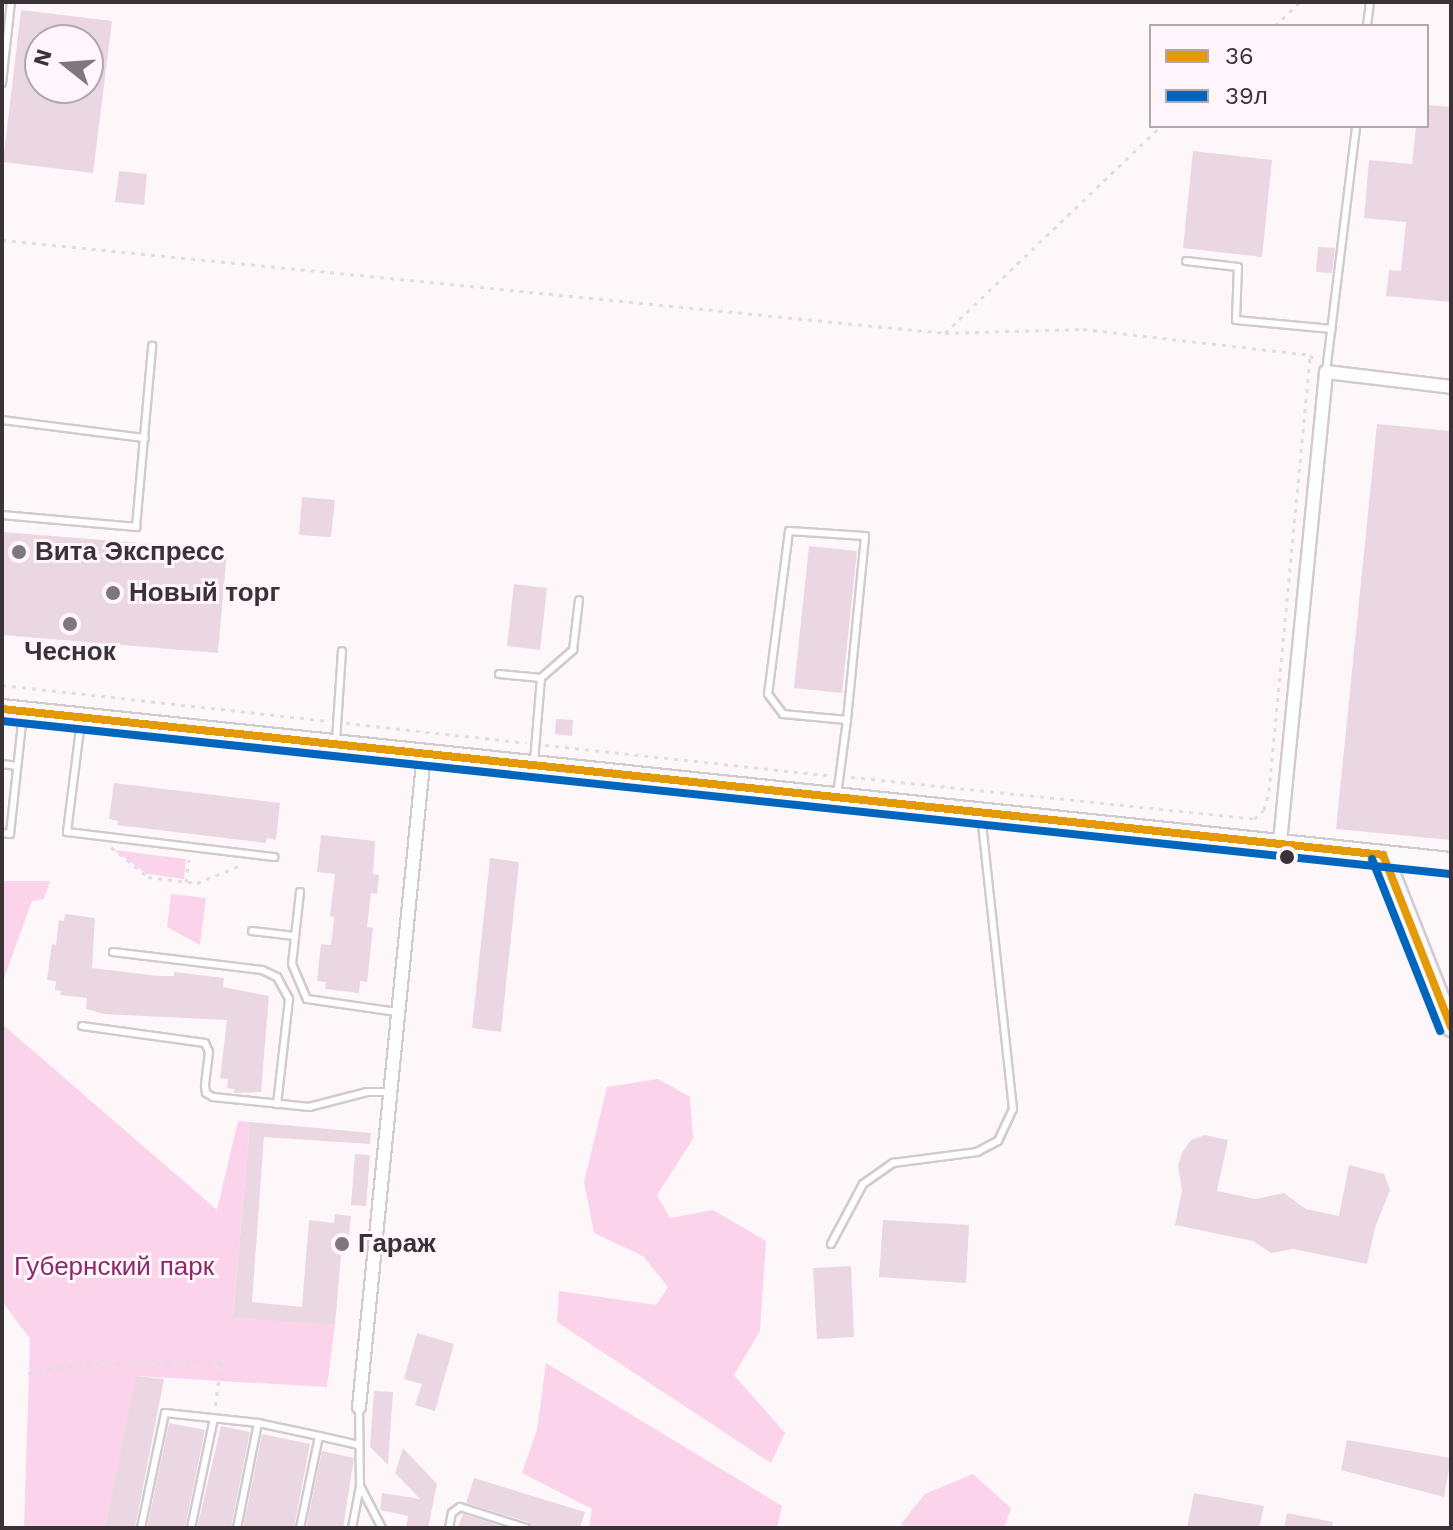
<!DOCTYPE html>
<meta charset="utf-8">
<style>
body{margin:0}
#map{position:relative;width:1453px;height:1530px;overflow:hidden;background:#fdf7fa;font-family:"Work Sans",sans-serif}
div>[style]{position:absolute}
[style*='--x']{left:calc(var(--x)*1px);top:calc(var(--y)*1px);width:calc(var(--w)*1px);rotate:calc(var(--a)*1deg)}
.green>*{inset:0;background:#fbd3ea}
.building>*{inset:0;background:#ead7e2}
.path>*{height:3px;margin-top:-1.5px;transform-origin:0;background:repeating-linear-gradient(90deg,#e1dee0 0 4px,transparent 0 10px)}
.roads{filter:drop-shadow(2px 0 #d1cace) drop-shadow(-2px 0 #d1cace) drop-shadow(0 2px #d1cace) drop-shadow(0 -2px #d1cace)}
.lane>*{height:6px;margin:-3px;padding:0 3px;transform-origin:3px;border-radius:3px;background:#fffefe}
.street>*{height:12px;margin:-6px;padding:0 6px;transform-origin:6px;border-radius:6px;background:#fffefe}
.secondary>*{height:18px;margin:-9px;padding:0 9px;transform-origin:9px;border-radius:9px;background:#fbf8fa}
.bus-1>*{height:8px;margin:-4px;padding:0 4px;transform-origin:4px;border-radius:4px;background:#e49a06}
.bus-2>*{height:8px;margin:-4px;padding:0 4px;transform-origin:4px;border-radius:4px;background:#0065bd}
.dots>*{width:22px;height:22px;translate:-50% -50%;box-sizing:border-box;border:4px solid #fff5fa;border-radius:50%}
span{translate:-50% -50%;white-space:nowrap;text-align:center;line-height:1.15;-webkit-text-stroke:6px #fff5fa;paint-order:stroke}
.poi-label{font-size:26px;color:#3b3237;font-weight:700}
.left{translate:0 -50%;text-align:left}
.park-label{font-size:26px;color:#8d296b}
.frame{position:absolute;inset:0;border:4px solid #3b3237;pointer-events:none}
.legend{position:absolute;left:1149px;top:24px;width:280px;height:104px;box-sizing:border-box;background:#fff5fa;border:2px solid #b1a7ac;margin:0;padding:10px 14px;list-style:none;font-size:24px;color:#3b3237}
.legend li{display:flex;align-items:center;gap:16px;height:40px}
.legend b{width:40px;border:2px solid #b1a7ac}
.north{position:absolute;left:24px;top:24px;width:80px;height:80px;box-sizing:border-box;background:#fff5fa;border:2px solid #b1a7ac;border-radius:50%;rotate:287deg;font-size:22px;font-weight:700;line-height:32px;text-align:center;color:#3b3237}
.north::after{content:'';display:block;margin:auto;width:28px;height:36px;background:#7f777b;clip-path:polygon(50% 0,100% 100%,50% 72%,0 100%)}
</style>
<div id="map">
<div class="green">
<i style="clip-path:polygon(114px 850px,186px 859px,184px 879px,147px 874px)"></i>
<i style="clip-path:polygon(2px 881px,50px 881px,44px 899px,32px 901px,2px 984px)"></i>
<i style="clip-path:polygon(171px 894px,206px 898px,200px 945px,167px 927px)"></i>
<i style="clip-path:polygon(2px 1024px,217px 1210px,238px 1121px,250px 1122px,233px 1316px,335px 1325px,327px 1387px,137px 1376px,105px 1528px,24px 1528px,30px 1339px,2px 1301px)"></i>
<i style="clip-path:polygon(658px 1079px,690px 1097px,693px 1139px,657px 1195px,670px 1218px,713px 1210px,766px 1241px,760px 1331px,734px 1375px,785px 1433px,771px 1463px,557px 1322px,559px 1291px,656px 1305px,668px 1287px,643px 1256px,594px 1233px,584px 1182px,607px 1087px)"></i>
<i style="clip-path:polygon(546px 1363px,782px 1506px,777px 1528px,589px 1528px,592px 1509px,522px 1473px,537px 1430px)"></i>
<i style="clip-path:polygon(973px 1474px,1011px 1508px,1004px 1528px,906px 1528px,901px 1524px,925px 1494px)"></i>
</div>
<div class="building">
<i style="clip-path:polygon(evenodd,21px 10px,112px 21px,93px 173px,3px 162px,21px 10px,40px 40px,88px 40px,88px 88px,40px 88px,40px 40px)"></i>
<i style="clip-path:polygon(1427px 105px,1451px 107px,1451px 302px,1386px 296px,1389px 270px,1401px 271px,1406px 222px,1364px 218px,1369px 160px,1412px 164px,1416px 126px,1427px 126px)"></i>
<i style="clip-path:polygon(1193px 151px,1272px 160px,1262px 257px,1183px 248px)"></i>
<i style="clip-path:polygon(119px 171px,147px 174px,144px 205px,115px 202px)"></i>
<i style="clip-path:polygon(1318px 247px,1335px 248px,1332px 273px,1316px 272px)"></i>
<i style="clip-path:polygon(1377px 424px,1451px 431px,1451px 840px,1336px 829px)"></i>
<i style="clip-path:polygon(302px 497px,335px 500px,331px 537px,299px 535px)"></i>
<i style="clip-path:polygon(2px 532px,227px 550px,218px 653px,2px 635px)"></i>
<i style="clip-path:polygon(809px 546px,857px 551px,842px 693px,794px 688px)"></i>
<i style="clip-path:polygon(514px 584px,547px 588px,540px 650px,507px 646px)"></i>
<i style="clip-path:polygon(556px 719px,573px 720px,572px 736px,555px 734px)"></i>
<i style="clip-path:polygon(114px 783px,280px 803px,276px 840px,267px 838px,266px 843px,117px 825px,118px 821px,109px 819px)"></i>
<i style="clip-path:polygon(321px 835px,375px 841px,373px 874px,379px 875px,377px 894px,371px 893px,367px 927px,373px 928px,367px 982px,360px 981px,359px 993px,325px 989px,326px 982px,317px 981px,321px 944px,331px 945px,334px 917px,330px 916px,335px 874px,317px 872px)"></i>
<i style="clip-path:polygon(490px 858px,519px 862px,501px 1032px,472px 1028px)"></i>
<i style="clip-path:polygon(65px 914px,95px 918px,92px 968px,158px 976px,174px 976px,174px 972px,224px 978px,223px 987px,269px 996px,261px 1092px,234px 1093px,234px 1089px,227px 1088px,228px 1079px,220px 1078px,227px 1020px,104px 1014px,86px 1009px,87px 998px,60px 995px,61px 991px,55px 990px,56px 981px,47px 980px,52px 944px,56px 945px,59px 920px,64px 921px)"></i>
<i style="clip-path:polygon(250px 1122px,371px 1133px,370px 1144px,264px 1137px,252px 1302px,302px 1307px,309px 1220px,334px 1223px,335px 1214px,351px 1216px,348px 1245px,342px 1244px,335px 1325px,233px 1317px)"></i>
<i style="clip-path:polygon(1205px 1135px,1228px 1140px,1217px 1191px,1256px 1199px,1284px 1193px,1306px 1209px,1339px 1216px,1349px 1165px,1384px 1174px,1390px 1190px,1375px 1228px,1367px 1264px,1293px 1249px,1271px 1253px,1253px 1241px,1175px 1225px,1182px 1190px,1178px 1166px,1182px 1153px,1191px 1140px)"></i>
<i style="clip-path:polygon(355px 1154px,370px 1155px,366px 1206px,351px 1205px)"></i>
<i style="clip-path:polygon(883px 1220px,969px 1225px,966px 1283px,879px 1277px)"></i>
<i style="clip-path:polygon(851px 1266px,854px 1337px,817px 1339px,813px 1268px)"></i>
<i style="clip-path:polygon(417px 1333px,454px 1344px,435px 1411px,415px 1405px,422px 1384px,404px 1379px)"></i>
<i style="clip-path:polygon(136px 1376px,164px 1379px,135px 1528px,105px 1528px)"></i>
<i style="clip-path:polygon(374px 1391px,393px 1392px,388px 1465px,370px 1447px)"></i>
<i style="clip-path:polygon(169px 1423px,205px 1430px,185px 1528px,147px 1528px)"></i>
<i style="clip-path:polygon(221px 1426px,250px 1432px,231px 1528px,197px 1528px)"></i>
<i style="clip-path:polygon(262px 1434px,310px 1444px,294px 1528px,243px 1528px)"></i>
<i style="clip-path:polygon(1347px 1440px,1451px 1458px,1444px 1497px,1341px 1470px)"></i>
<i style="clip-path:polygon(403px 1448px,437px 1484px,428px 1528px,406px 1528px,408px 1516px,380px 1510px,382px 1493px,420px 1499px,395px 1473px)"></i>
<i style="clip-path:polygon(322px 1451px,354px 1458px,343px 1528px,306px 1528px)"></i>
<i style="clip-path:polygon(474px 1478px,585px 1512px,580px 1528px,532px 1528px,528px 1522px,466px 1503px)"></i>
<i style="clip-path:polygon(1194px 1493px,1264px 1506px,1259px 1528px,1187px 1528px)"></i>
<i style="clip-path:polygon(1287px 1513px,1333px 1522px,1332px 1528px,1284px 1528px)"></i>
<i style="clip-path:polygon(463px 1514px,506px 1528px,458px 1528px)"></i>
</div>
<div class="path">
<i style="--x:1275;--y:26;--w:35;--a:-44"></i>
<i style="--x:2;--y:240;--w:948;--a:5.63"></i>
<i style="--x:945;--y:333;--w:138;--a:-1.7"></i>
<i style="--x:1083;--y:329;--w:228;--a:6.5"></i>
<i style="--x:1310;--y:355;--w:8;--a:50"></i>
<i style="--x:945;--y:333;--w:299;--a:-43.8"></i>
<i style="--x:2;--y:685;--w:327;--a:6.3"></i>
<i style="--x:346;--y:723;--w:181;--a:6.3"></i>
<i style="--x:545;--y:745;--w:285;--a:6.1"></i>
<i style="--x:851;--y:777;--w:405;--a:5.9"></i>
<i style="--x:1254;--y:819;--w:13;--a:-42"></i>
<i style="--x:1264;--y:810;--w:20;--a:-75"></i>
<i style="--x:1269;--y:791;--w:438;--a:-84.6"></i>
<i style="--x:111;--y:847;--w:48;--a:39"></i>
<i style="--x:148;--y:877;--w:49;--a:7"></i>
<i style="--x:197;--y:883;--w:48;--a:-22.2"></i>
<i style="--x:186;--y:882;--w:23;--a:-83"></i>
<i style="--x:28;--y:1373;--w:59;--a:-9.8"></i>
<i style="--x:86;--y:1363;--w:135;--a:-0.4"></i>
<i style="--x:221;--y:1362;--w:46;--a:97.4"></i>
</div>
<div class="roads">
<div class="lane">
<i style="--x:1367;--y:26;--w:24;--a:-83"></i>
<i style="--x:2;--y:83;--w:81;--a:-83.7"></i>
<i style="--x:1186;--y:261;--w:52;--a:6.6"></i>
<i style="--x:1238;--y:267;--w:53;--a:92.2"></i>
<i style="--x:1236;--y:320;--w:96;--a:5.4"></i>
<i style="--x:1326;--y:372;--w:248;--a:-83"></i>
<i style="--x:2;--y:420;--w:144;--a:7.2"></i>
<i style="--x:2;--y:515;--w:135;--a:5.1"></i>
<i style="--x:136;--y:527;--w:182;--a:-84.9"></i>
<i style="--x:499;--y:674;--w:42;--a:5.4"></i>
<i style="--x:541;--y:678;--w:83;--a:94.8"></i>
<i style="--x:541;--y:678;--w:43;--a:-41.2"></i>
<i style="--x:573;--y:650;--w:50;--a:-83.2"></i>
<i style="--x:81;--y:721;--w:112;--a:97.2"></i>
<i style="--x:67;--y:832;--w:209;--a:6.9"></i>
<i style="--x:336;--y:741;--w:90;--a:-86.2"></i>
<i style="--x:2;--y:764;--w:15;--a:8"></i>
<i style="--x:837;--y:795;--w:76;--a:-82.4"></i>
<i style="--x:847;--y:720;--w:185;--a:-84.4"></i>
<i style="--x:865;--y:536;--w:76;--a:-176.2"></i>
<i style="--x:789;--y:531;--w:164;--a:97.3"></i>
<i style="--x:768;--y:694;--w:25;--a:53"></i>
<i style="--x:783;--y:714;--w:64;--a:5.4"></i>
<i style="--x:2;--y:833;--w:8;--a:7"></i>
<i style="--x:10;--y:834;--w:121;--a:-83.8"></i>
<i style="--x:300;--y:892;--w:72;--a:96.3"></i>
<i style="--x:292;--y:964;--w:38;--a:67"></i>
<i style="--x:307;--y:999;--w:91;--a:8.2"></i>
<i style="--x:252;--y:931;--w:43;--a:6.6"></i>
<i style="--x:113;--y:952;--w:150;--a:6.9"></i>
<i style="--x:262;--y:970;--w:17;--a:25"></i>
<i style="--x:277;--y:977;--w:25;--a:61"></i>
<i style="--x:289;--y:999;--w:106;--a:96.5"></i>
<i style="--x:82;--y:1026;--w:124;--a:7.9"></i>
<i style="--x:205;--y:1043;--w:10;--a:66"></i>
<i style="--x:209;--y:1052;--w:34;--a:97"></i>
<i style="--x:205;--y:1086;--w:7;--a:82"></i>
<i style="--x:206;--y:1093;--w:8;--a:30"></i>
<i style="--x:213;--y:1097;--w:97;--a:5.9"></i>
<i style="--x:309;--y:1107;--w:60;--a:-14.5"></i>
<i style="--x:367;--y:1092;--w:22;--a:0"></i>
<i style="--x:831;--y:1244;--w:68;--a:-61.9"></i>
<i style="--x:863;--y:1184;--w:37;--a:-35"></i>
<i style="--x:893;--y:1163;--w:85;--a:-7.5"></i>
<i style="--x:977;--y:1152;--w:24;--a:-28"></i>
<i style="--x:998;--y:1141;--w:35;--a:-65"></i>
<i style="--x:1013;--y:1109;--w:297;--a:-96.2"></i>
<i style="--x:258;--y:1423;--w:62;--a:12"></i>
<i style="--x:360;--y:1486;--w:47;--a:62.4"></i>
<i style="--x:141;--y:1528;--w:117;--a:-78.2"></i>
<i style="--x:165;--y:1413;--w:94;--a:6.1"></i>
<i style="--x:258;--y:1423;--w:107;--a:101.3"></i>
<i style="--x:191;--y:1528;--w:112;--a:-78.2"></i>
<i style="--x:300;--y:1528;--w:94;--a:-78.3"></i>
<i style="--x:319;--y:1436;--w:41;--a:12.7"></i>
<i style="--x:352;--y:1528;--w:43;--a:-79.2"></i>
<i style="--x:360;--y:1486;--w:79;--a:-90.7"></i>
<i style="--x:449;--y:1528;--w:15;--a:-79"></i>
<i style="--x:452;--y:1513;--w:10;--a:-37"></i>
<i style="--x:460;--y:1507;--w:69;--a:17.7"></i>
</div>
<div class="street">
<i style="--x:1280;--y:842;--w:472;--a:-84.4"></i>
<i style="--x:1326;--y:372;--w:126;--a:6.8"></i>
<i style="--x:359;--y:1407;--w:656;--a:-84.32"></i>
</div>
<div class="secondary">
<i style="--x:2;--y:709;--w:1457;--a:6.03"></i>
<i style="--x:1383;--y:855;--w:185;--a:68.4"></i>
</div>
</div>
<div class="bus-1">
<i style="--x:2;--y:709;--w:1389;--a:6.03"></i>
<i style="--x:1383;--y:855;--w:185;--a:68.4"></i>
</div>
<div class="bus-2">
<i style="--x:2;--y:721;--w:1456;--a:6.03"></i>
<i style="--x:1372;--y:859;--w:185;--a:68.4"></i>
</div>
<div class="dots">
<i style="left:19px;top:552px;background:#7f777b"></i>
<i style="left:113px;top:593px;background:#7f777b"></i>
<i style="left:70px;top:624px;background:#7f777b"></i>
<i style="left:1287px;top:857px;background:#3b3237"></i>
<i style="left:342px;top:1244px;background:#7f777b"></i>
</div>
<div class="poi-label">
<span class="left" style="left:35px;top:552px">Вита Экспресс</span>
<span class="left" style="left:129px;top:593px">Новый торг</span>
<span style="left:70px;top:652px">Чеснок</span>
<span class="left" style="left:358px;top:1244px">Гараж</span>
</div>
<div class="park-label">
<span style="left:114px;top:1267px">Губернский парк</span>
</div>
<div class="frame"></div>
<ul class="legend">
<li><b style="height:10px;background:#e49a06"></b>36</li>
<li><b style="height:10px;background:#0065bd"></b>39л</li>
</ul>
<div class="north">N</div>
</div>
